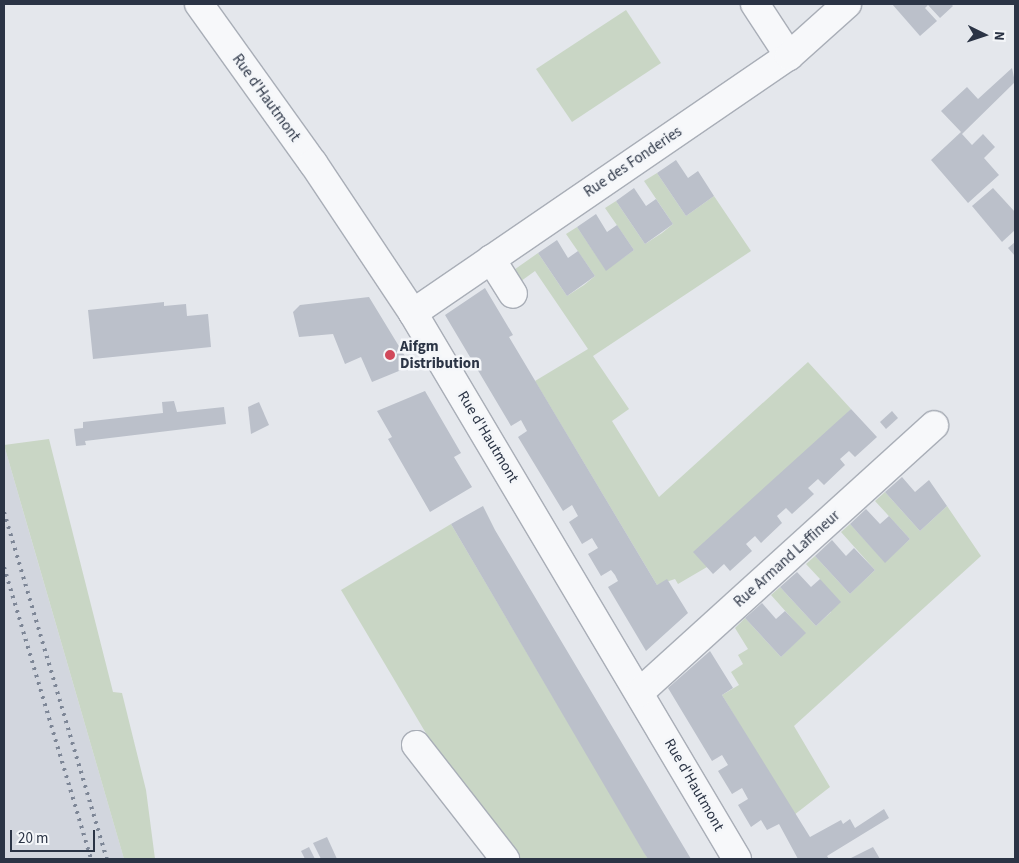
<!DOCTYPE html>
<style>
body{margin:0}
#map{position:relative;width:1019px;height:863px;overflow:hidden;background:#e4e7ec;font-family:"Source Sans 3",sans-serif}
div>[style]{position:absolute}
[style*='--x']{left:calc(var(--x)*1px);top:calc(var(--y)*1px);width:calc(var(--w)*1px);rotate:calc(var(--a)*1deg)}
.built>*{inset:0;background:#d2d6de}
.green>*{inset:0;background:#c9d6c5}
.building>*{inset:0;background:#bbc0ca}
.roads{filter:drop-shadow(1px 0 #a9aeb7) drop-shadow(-1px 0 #a9aeb7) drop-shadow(0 1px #a9aeb7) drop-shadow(0 -1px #a9aeb7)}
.minor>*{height:28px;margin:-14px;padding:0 14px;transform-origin:14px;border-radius:14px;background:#f7f8fa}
.rail>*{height:4px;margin-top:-2px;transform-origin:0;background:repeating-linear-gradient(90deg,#7d8696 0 2.5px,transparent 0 7.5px)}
.dots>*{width:14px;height:14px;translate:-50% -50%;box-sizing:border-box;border:2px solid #f4f6f9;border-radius:50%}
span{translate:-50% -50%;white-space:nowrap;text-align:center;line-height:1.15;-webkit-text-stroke:5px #f4f6f9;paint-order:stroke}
.street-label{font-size:15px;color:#2b3445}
.poi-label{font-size:15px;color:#2b3445;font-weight:700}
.left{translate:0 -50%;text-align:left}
.frame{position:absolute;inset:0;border:5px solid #2b3445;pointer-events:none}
.north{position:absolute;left:959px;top:10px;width:50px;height:50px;-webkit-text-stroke:4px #f4f6f9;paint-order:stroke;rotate:94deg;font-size:14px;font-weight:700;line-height:20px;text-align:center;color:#2b3445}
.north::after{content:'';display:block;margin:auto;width:18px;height:22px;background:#2b3445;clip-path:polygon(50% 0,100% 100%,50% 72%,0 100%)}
.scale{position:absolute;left:10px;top:830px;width:85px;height:22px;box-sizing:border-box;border:2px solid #2b3445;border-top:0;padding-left:6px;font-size:15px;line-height:18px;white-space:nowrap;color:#2b3445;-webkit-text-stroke:4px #f4f6f9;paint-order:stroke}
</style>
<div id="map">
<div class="built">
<i style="clip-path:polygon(4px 445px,30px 535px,124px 859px,4px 859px)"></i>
</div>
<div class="green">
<i style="clip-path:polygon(626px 10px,661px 63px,572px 122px,536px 69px)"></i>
<i style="clip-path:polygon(657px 173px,686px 216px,714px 196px,751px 251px,593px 356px,629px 409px,612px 421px,659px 497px,808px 362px,851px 409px,707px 567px,678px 584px,675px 579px,657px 585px,535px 381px,588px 349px,535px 271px,517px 284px,511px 272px,538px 253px,567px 296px,584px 285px,595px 276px,566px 234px,577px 227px,606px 270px,634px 250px,605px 208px,616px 201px,645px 244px,662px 233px,673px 224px,644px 181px)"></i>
<i style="clip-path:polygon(49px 439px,113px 692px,122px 693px,146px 790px,155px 859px,124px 859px,4px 445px)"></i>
<i style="clip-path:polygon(885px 492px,920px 531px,947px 506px,981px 556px,794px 726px,830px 787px,794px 815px,722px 695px,739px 685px,731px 672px,743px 664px,738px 655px,748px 649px,735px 628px,745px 618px,781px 657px,805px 633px,771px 595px,780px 587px,816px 626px,831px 612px,820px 579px,806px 564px,815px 556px,850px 594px,875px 570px,841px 532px,850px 524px,885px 562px,910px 539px,875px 501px)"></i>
<i style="clip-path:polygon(451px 524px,602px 780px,648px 859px,511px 859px,427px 735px,341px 590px)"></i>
</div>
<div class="building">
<i style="clip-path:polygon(892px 4px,951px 4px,953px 6px,940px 18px,928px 5px,925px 8px,937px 21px,920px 36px)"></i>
<i style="clip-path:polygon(1012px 68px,1015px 82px,962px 134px,972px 145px,983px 134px,995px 147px,984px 158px,999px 175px,968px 203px,931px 160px,961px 132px,941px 111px,967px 87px,978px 99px)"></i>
<i style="clip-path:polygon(676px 160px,688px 178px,698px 171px,714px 196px,686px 216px,657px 173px)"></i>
<i style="clip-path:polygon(634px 188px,646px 206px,656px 199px,673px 224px,645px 244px,616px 201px)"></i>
<i style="clip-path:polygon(993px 188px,1015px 212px,1015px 230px,1002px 242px,972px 206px)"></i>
<i style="clip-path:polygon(596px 214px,607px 232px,617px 225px,634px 250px,606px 271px,577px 227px)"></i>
<i style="clip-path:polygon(557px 240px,568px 258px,578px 251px,595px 276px,567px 296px,538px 253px)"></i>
<i style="clip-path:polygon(1015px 242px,1015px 256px,1008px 248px)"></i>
<i style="clip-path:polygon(485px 288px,513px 335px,509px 337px,657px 585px,667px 579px,688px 613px,646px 651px,608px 587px,618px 581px,615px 575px,611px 570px,601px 576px,588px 554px,598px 548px,592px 538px,582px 544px,569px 522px,578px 516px,572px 505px,563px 511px,518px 437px,527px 431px,521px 420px,511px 426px,445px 315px)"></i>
<i style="clip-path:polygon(369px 297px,411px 366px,372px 382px,361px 357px,345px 364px,333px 334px,299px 337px,293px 312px,300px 305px)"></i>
<i style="clip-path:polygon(164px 302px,164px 306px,186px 304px,187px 316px,208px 314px,211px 347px,93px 359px,88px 310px)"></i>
<i style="clip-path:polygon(425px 391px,461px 453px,454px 457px,472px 487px,430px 512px,388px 439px,392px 437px,377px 411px)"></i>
<i style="clip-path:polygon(174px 401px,177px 412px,224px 407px,226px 424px,85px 441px,86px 445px,76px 446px,74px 429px,83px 428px,83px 422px,163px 413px,162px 402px)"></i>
<i style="clip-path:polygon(259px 402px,269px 425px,251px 434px,248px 407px)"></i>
<i style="clip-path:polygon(851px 409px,877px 437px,855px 457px,849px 451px,840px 459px,845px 465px,824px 485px,818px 479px,808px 488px,814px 494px,792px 514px,786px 508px,777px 516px,782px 523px,761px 543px,755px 536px,746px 544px,752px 551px,730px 571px,724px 564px,713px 574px,693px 552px)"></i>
<i style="clip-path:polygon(892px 411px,898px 418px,886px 429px,880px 422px)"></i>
<i style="clip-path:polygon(902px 477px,915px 492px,929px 480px,947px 506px,920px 531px,885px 492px)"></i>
<i style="clip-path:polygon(483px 506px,495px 530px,691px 859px,648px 859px,644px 853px,451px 524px)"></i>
<i style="clip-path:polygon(866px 509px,880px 524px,889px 516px,910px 539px,885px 563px,850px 524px)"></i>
<i style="clip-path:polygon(832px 540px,846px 556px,854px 548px,875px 570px,850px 594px,815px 556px)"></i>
<i style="clip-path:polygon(797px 572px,811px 587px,820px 579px,841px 602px,816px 626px,780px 587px)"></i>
<i style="clip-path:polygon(762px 603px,776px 619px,785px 611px,806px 633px,781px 657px,745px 618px)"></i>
<i style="clip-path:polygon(710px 651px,733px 688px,722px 695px,810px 837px,841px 820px,843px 824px,850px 819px,855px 828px,884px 809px,889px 818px,827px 856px,829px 859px,798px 859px,779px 824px,767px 830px,761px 820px,751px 827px,738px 805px,748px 799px,742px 788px,732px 794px,718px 771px,728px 765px,722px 755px,712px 761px,668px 688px)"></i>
<i style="clip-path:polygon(327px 837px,337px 859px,321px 859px,313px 843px)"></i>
<i style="clip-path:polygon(309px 847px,315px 859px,305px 859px,301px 851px)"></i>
<i style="clip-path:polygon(873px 847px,880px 859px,849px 859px)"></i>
</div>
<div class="roads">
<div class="minor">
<i style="--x:199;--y:4;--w:196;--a:54.4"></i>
<i style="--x:313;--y:163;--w:180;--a:56.3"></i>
<i style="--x:413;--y:313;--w:635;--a:59.31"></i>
<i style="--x:755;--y:4;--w:62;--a:56.8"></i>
<i style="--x:491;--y:259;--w:41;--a:57.8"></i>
<i style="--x:413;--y:313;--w:455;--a:-34.4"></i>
<i style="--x:789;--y:56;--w:78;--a:-41.9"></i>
<i style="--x:640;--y:692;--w:397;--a:-42.2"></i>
<i style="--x:416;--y:745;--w:145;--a:52"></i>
</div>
</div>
<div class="rail">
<i style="--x:4;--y:512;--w:362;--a:73.5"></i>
<i style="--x:4;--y:567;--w:305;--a:73.4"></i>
</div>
<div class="dots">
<i style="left:390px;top:355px;background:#d1495b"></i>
</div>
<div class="street-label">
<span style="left:266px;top:98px;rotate:54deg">Rue d'Hautmont</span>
<span style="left:633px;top:162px;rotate:-34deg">Rue des Fonderies</span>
<span style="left:488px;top:437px;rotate:59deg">Rue d'Hautmont</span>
<span style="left:787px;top:559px;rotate:-42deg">Rue Armand Laffineur</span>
<span style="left:694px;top:785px;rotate:60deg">Rue d'Hautmont</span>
</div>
<div class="poi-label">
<span class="left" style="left:400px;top:355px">Aifgm<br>Distribution</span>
</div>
<div class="frame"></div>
<div class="north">N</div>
<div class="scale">20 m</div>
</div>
